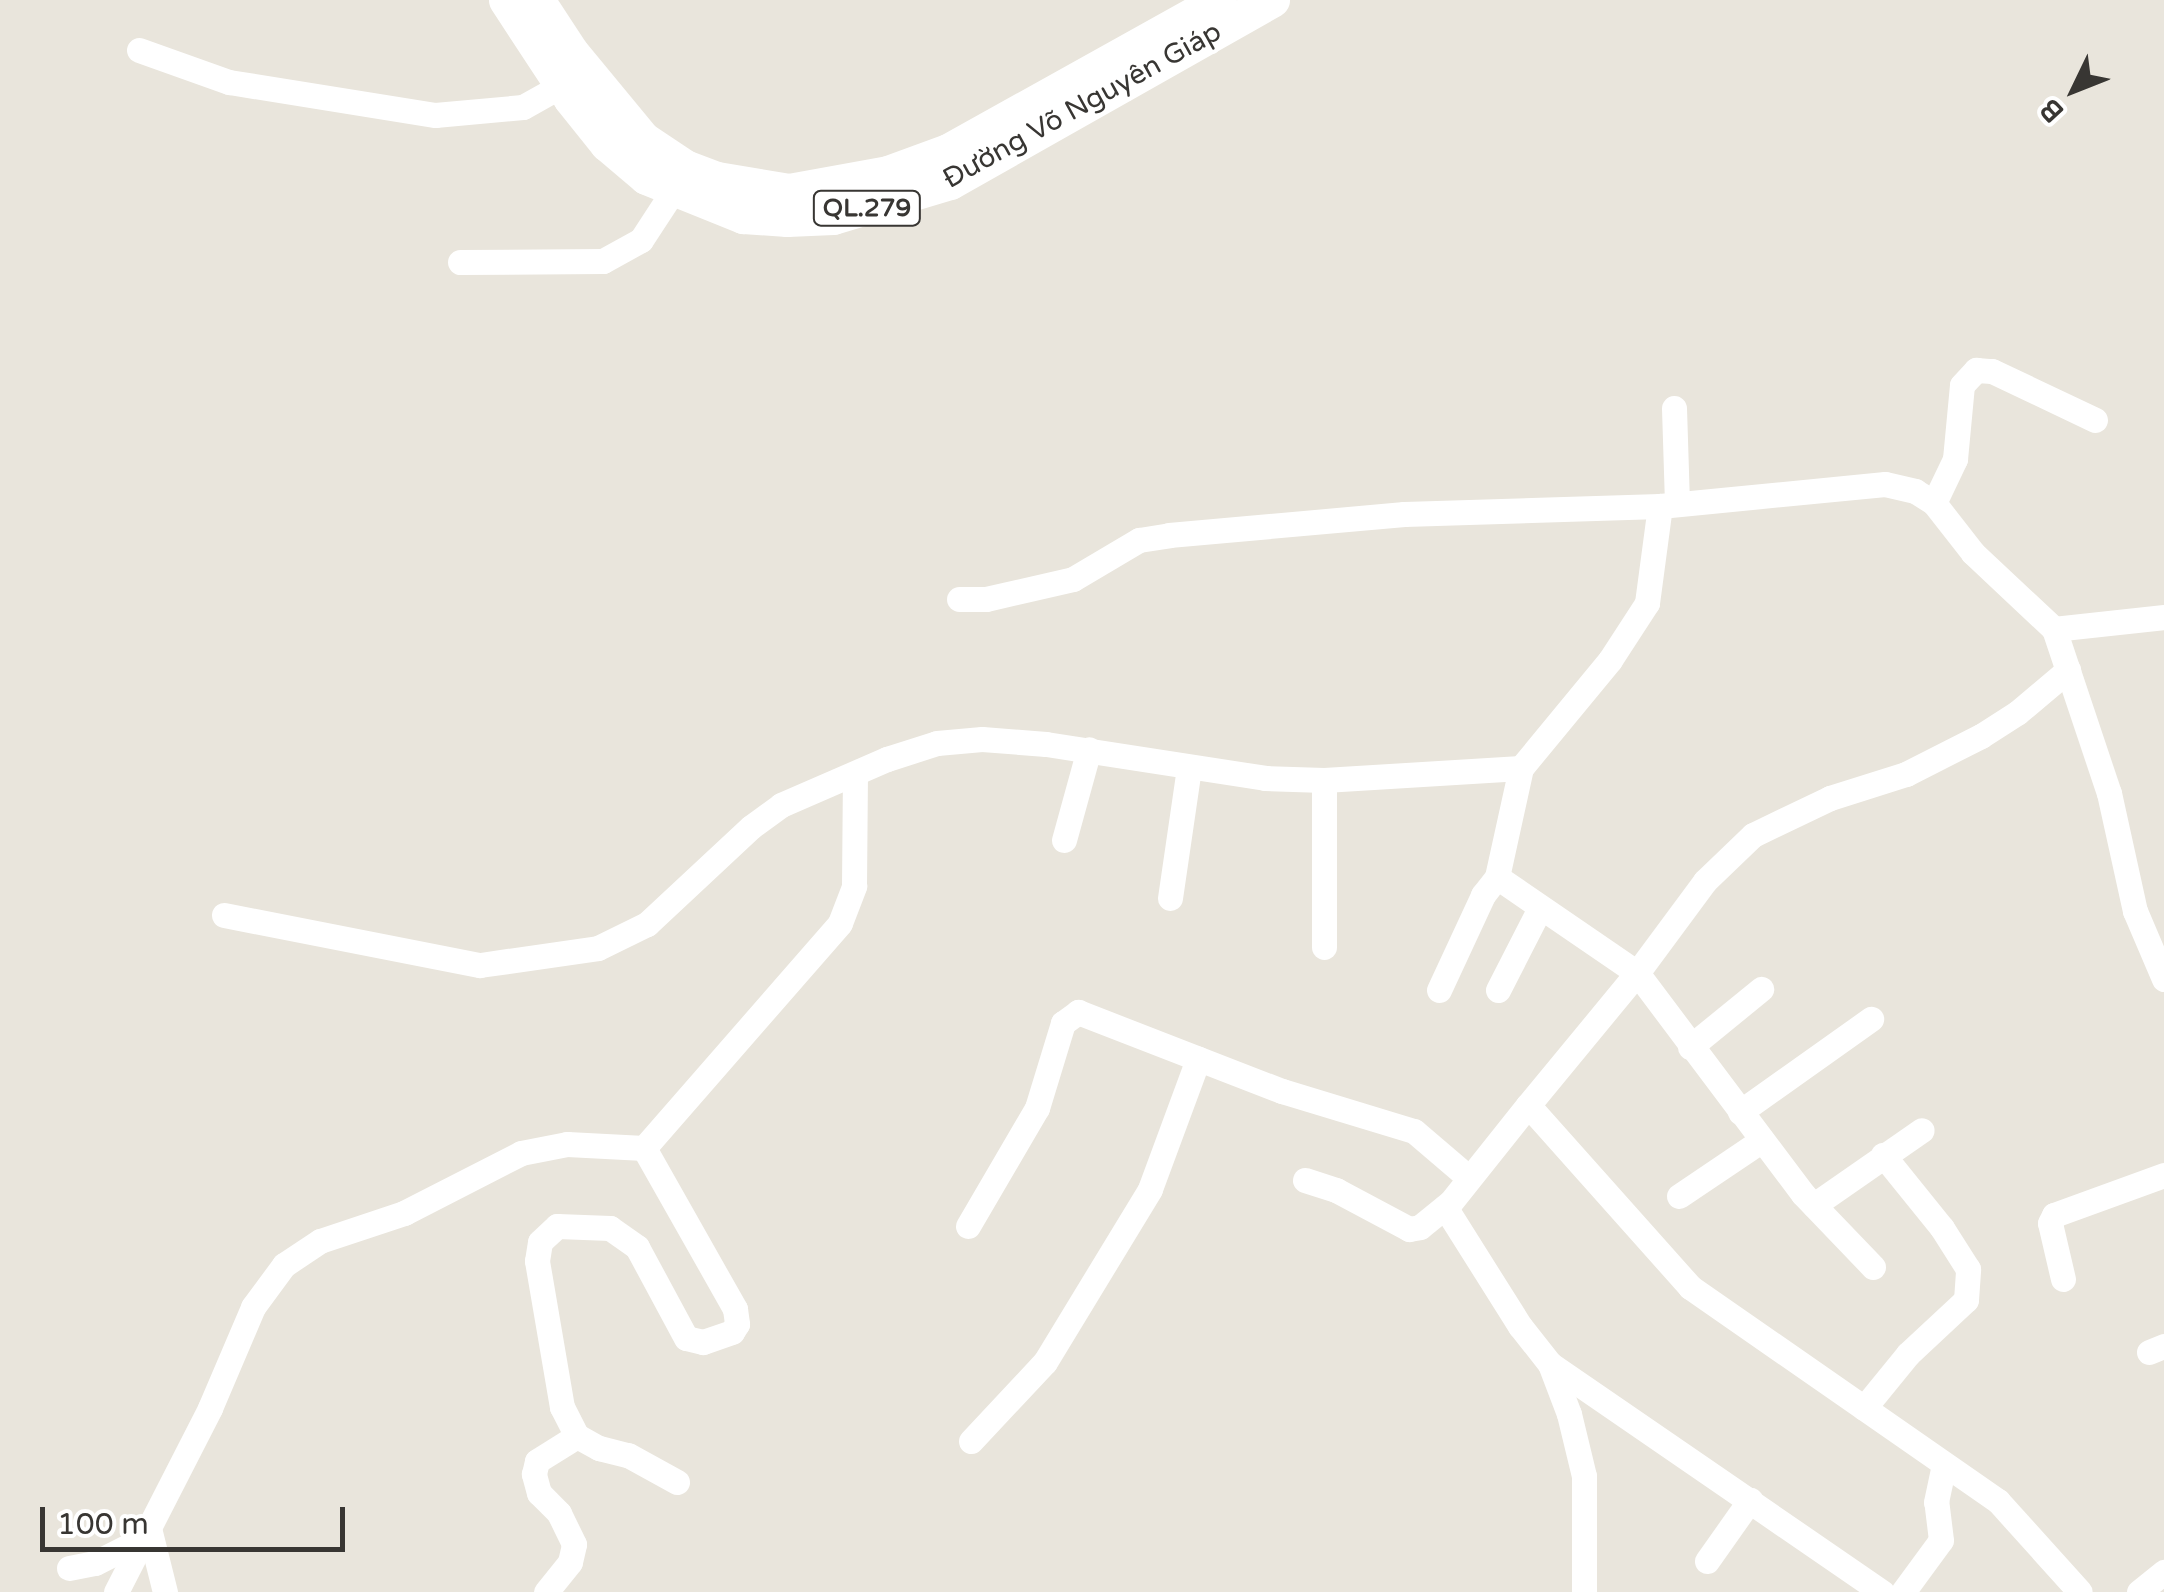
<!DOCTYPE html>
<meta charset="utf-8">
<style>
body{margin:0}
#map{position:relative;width:2164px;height:1592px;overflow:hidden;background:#e9e5dc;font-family:"Varela Round",sans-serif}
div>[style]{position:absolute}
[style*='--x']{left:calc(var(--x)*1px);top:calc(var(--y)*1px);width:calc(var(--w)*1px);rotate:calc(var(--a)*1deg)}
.minor>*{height:25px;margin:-12.5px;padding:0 12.5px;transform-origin:12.5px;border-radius:12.5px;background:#fff}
.highway>*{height:35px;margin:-17.5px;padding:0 17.5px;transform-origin:17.5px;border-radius:17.5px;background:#fff}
span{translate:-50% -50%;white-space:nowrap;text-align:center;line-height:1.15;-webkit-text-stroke:8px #fff;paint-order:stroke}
.shield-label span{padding:2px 8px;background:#fff;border:2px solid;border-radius:8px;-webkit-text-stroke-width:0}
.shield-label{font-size:25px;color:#383633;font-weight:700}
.street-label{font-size:28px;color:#383633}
.north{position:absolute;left:2024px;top:40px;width:100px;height:100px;-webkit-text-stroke:8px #fff;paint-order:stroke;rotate:227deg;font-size:28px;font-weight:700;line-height:40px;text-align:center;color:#383633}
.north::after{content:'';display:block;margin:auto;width:35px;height:45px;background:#383633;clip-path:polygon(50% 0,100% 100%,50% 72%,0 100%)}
.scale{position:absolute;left:40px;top:1507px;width:305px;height:45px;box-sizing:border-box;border:5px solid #383633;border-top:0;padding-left:12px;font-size:30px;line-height:35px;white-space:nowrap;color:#383633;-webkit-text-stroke:8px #fff;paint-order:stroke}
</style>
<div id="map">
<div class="minor">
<i style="--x:139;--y:50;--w:96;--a:19.6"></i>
<i style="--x:229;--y:82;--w:209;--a:9.1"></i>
<i style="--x:435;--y:115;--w:88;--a:-5.2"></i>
<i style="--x:523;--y:107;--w:57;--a:-29.2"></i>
<i style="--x:460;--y:262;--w:143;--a:-0.4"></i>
<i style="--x:603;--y:261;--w:43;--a:-28.9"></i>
<i style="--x:641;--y:240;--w:59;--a:-56.9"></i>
<i style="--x:1674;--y:408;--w:96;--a:88.2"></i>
<i style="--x:1934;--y:503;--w:49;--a:-64.5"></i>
<i style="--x:1955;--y:459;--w:74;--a:-84.6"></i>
<i style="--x:1962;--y:385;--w:21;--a:-47"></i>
<i style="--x:1976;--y:370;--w:16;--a:4"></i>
<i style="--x:1992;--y:371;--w:114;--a:25.4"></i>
<i style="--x:959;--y:599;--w:27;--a:0"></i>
<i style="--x:986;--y:599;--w:89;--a:-12.9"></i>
<i style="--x:1073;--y:579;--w:77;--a:-30.6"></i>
<i style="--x:1139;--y:540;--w:30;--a:-9"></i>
<i style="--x:1169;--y:535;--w:236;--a:-5.1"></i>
<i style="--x:1404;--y:514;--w:256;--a:-1.8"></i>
<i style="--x:1660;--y:506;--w:226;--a:-5.6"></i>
<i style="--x:1885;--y:484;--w:31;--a:13"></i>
<i style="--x:1915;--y:491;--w:22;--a:32"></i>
<i style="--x:1934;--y:503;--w:63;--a:52"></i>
<i style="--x:1973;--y:553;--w:111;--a:43.2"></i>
<i style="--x:2164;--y:617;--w:111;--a:173.8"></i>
<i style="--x:2054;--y:629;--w:173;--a:71.5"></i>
<i style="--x:2109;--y:793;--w:121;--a:77.6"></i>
<i style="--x:2135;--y:911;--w:74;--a:66.9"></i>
<i style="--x:1064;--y:840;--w:94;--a:-74.6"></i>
<i style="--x:1497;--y:877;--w:112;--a:-77.6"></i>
<i style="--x:1521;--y:768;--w:140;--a:-50.5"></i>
<i style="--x:1610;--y:660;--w:68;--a:-57"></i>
<i style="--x:1647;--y:603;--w:98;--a:-82.4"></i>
<i style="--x:1170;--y:898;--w:132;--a:-81.7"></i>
<i style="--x:224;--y:915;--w:261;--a:11.1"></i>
<i style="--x:480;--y:965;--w:119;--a:-8.2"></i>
<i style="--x:598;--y:948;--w:55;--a:-26.1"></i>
<i style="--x:647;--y:924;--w:142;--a:-43"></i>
<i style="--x:751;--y:827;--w:37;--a:-36"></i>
<i style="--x:781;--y:805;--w:116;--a:-23.5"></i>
<i style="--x:887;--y:759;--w:52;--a:-17.7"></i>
<i style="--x:937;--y:743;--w:45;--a:-5.1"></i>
<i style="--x:982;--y:739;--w:64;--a:4.5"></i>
<i style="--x:1046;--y:744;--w:222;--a:8.8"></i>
<i style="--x:1265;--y:778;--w:59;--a:1.9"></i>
<i style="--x:1324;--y:780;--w:197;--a:-3.5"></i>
<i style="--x:1324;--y:947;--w:167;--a:-90"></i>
<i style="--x:1439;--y:990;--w:105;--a:-65.1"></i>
<i style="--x:1483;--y:895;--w:23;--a:-52"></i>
<i style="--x:1497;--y:877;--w:170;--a:34.4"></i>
<i style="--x:1637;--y:973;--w:171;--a:129.5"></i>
<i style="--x:1498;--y:990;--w:92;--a:-62.9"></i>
<i style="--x:1690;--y:1047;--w:92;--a:-39.2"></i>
<i style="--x:1740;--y:1112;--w:161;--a:-35.4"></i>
<i style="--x:644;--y:1148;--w:185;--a:60.5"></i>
<i style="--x:735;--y:1309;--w:15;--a:82"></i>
<i style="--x:737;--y:1324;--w:9;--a:122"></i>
<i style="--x:732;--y:1332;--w:31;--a:161"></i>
<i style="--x:703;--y:1342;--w:17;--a:-167"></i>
<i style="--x:686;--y:1338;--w:103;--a:-118.3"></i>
<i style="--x:637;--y:1247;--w:33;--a:-145"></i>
<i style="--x:610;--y:1228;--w:53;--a:-177.8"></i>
<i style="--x:557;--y:1226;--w:23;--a:137"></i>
<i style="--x:540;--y:1242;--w:19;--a:99"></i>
<i style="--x:537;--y:1261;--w:148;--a:80.3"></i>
<i style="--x:562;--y:1407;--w:33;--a:63"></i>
<i style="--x:577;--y:1436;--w:25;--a:29"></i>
<i style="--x:599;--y:1448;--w:30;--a:14"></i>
<i style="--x:628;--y:1455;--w:56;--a:28.9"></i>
<i style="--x:644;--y:1148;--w:298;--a:-48.9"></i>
<i style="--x:840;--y:923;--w:40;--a:-69"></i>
<i style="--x:854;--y:886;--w:112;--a:-89.5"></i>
<i style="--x:1305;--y:1180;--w:33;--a:18"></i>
<i style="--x:1336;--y:1190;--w:83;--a:28.1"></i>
<i style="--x:1409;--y:1229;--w:11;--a:-10"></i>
<i style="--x:1420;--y:1227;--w:38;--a:-39"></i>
<i style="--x:1450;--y:1203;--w:125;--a:-51.5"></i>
<i style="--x:1528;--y:1105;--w:244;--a:48.3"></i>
<i style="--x:1690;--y:1287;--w:375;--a:34.8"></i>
<i style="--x:1998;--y:1501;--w:122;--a:48"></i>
<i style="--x:1679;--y:1196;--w:100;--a:-34"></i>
<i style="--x:1814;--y:1205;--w:131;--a:-34.8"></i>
<i style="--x:1445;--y:1207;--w:141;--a:57.8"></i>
<i style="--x:1520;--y:1326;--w:48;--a:51.7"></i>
<i style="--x:1550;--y:1364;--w:403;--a:34.5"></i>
<i style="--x:968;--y:1226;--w:137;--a:-59.7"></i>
<i style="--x:1037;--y:1108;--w:89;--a:-73"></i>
<i style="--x:1063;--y:1023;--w:19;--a:-36"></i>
<i style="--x:1078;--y:1012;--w:219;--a:21.2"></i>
<i style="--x:1282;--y:1091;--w:138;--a:16.9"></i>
<i style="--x:1414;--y:1131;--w:72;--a:40.5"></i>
<i style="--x:1873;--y:1267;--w:101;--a:-133.8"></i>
<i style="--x:1803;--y:1194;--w:276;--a:-126.9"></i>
<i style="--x:1637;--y:973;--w:114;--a:-53.5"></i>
<i style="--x:1705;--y:881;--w:66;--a:-43.8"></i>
<i style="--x:1753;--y:835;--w:85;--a:-25.7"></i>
<i style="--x:1830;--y:798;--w:80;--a:-17.5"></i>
<i style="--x:1906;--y:774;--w:84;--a:-26.9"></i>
<i style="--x:1981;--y:736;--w:43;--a:-32.6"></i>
<i style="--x:2017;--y:713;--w:67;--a:-40.1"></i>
<i style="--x:2063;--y:1279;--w:57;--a:-103.1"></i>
<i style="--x:2050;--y:1223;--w:9;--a:-63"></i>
<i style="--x:2054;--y:1215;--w:117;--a:-20"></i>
<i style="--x:2149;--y:1352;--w:16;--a:-22"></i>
<i style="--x:1550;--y:1364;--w:53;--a:69.2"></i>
<i style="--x:1569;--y:1414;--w:64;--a:76.4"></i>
<i style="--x:1584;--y:1476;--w:116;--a:90"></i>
<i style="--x:1864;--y:1408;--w:70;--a:-50.8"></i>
<i style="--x:1908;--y:1354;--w:79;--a:-43"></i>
<i style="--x:1966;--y:1300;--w:31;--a:-86"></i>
<i style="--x:1968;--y:1269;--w:49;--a:-122.4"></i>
<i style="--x:1942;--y:1228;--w:94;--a:-128.9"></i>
<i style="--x:971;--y:1441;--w:108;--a:-46.9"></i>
<i style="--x:1045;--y:1362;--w:202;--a:-58.7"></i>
<i style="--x:1150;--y:1189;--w:139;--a:-69.7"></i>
<i style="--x:149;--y:1528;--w:66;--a:76"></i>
<i style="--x:1707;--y:1561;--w:75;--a:-54.8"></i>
<i style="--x:69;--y:1568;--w:26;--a:-11"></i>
<i style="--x:95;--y:1563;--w:55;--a:-27"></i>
<i style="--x:116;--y:1592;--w:207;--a:-62.9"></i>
<i style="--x:210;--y:1408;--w:110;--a:-66.9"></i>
<i style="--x:253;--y:1307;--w:52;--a:-53.6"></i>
<i style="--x:284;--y:1265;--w:43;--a:-33.7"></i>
<i style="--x:320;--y:1241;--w:89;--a:-18.4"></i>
<i style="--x:404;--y:1213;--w:131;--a:-27.1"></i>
<i style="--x:521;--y:1153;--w:47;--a:-11.1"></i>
<i style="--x:567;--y:1144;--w:77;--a:3"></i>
<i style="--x:546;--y:1592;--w:38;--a:-51"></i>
<i style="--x:570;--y:1562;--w:18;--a:-77"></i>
<i style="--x:574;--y:1544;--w:34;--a:-116"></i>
<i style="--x:559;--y:1513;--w:28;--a:-135"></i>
<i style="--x:539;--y:1493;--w:20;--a:-105"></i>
<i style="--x:534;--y:1474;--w:13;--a:-77"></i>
<i style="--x:537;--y:1461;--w:47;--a:-32"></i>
<i style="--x:1903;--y:1592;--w:64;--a:-53.8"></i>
<i style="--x:1941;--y:1540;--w:38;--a:-97"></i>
<i style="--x:1936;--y:1502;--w:38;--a:-78"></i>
<i style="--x:2139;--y:1592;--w:32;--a:-39"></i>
</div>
<div class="highway">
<i style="--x:506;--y:0;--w:118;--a:56.7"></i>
<i style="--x:571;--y:99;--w:58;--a:51.3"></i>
<i style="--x:607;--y:144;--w:51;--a:40.2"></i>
<i style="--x:646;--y:177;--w:105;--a:21.9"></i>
<i style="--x:743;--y:216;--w:44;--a:3.9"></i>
<i style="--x:787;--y:219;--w:46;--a:-2.5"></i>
<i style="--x:833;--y:217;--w:122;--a:-16.7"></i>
<i style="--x:950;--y:182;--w:370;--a:-29.5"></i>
<i style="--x:537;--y:0;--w:62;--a:56.8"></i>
<i style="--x:571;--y:52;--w:113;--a:50.4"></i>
<i style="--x:643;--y:139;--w:50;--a:33.7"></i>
<i style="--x:685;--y:167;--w:34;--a:21"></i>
<i style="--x:717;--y:179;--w:73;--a:9.5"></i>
<i style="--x:789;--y:191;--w:101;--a:-10.3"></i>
<i style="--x:888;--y:173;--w:64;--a:-20.1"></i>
<i style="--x:948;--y:151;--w:310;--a:-29.1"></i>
</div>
<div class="shield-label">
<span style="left:867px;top:208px">QL.279</span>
</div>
<div class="street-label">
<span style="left:1082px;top:105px;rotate:-29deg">Đường Võ Nguyên Giáp</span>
</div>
<div class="north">B</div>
<div class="scale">100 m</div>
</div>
